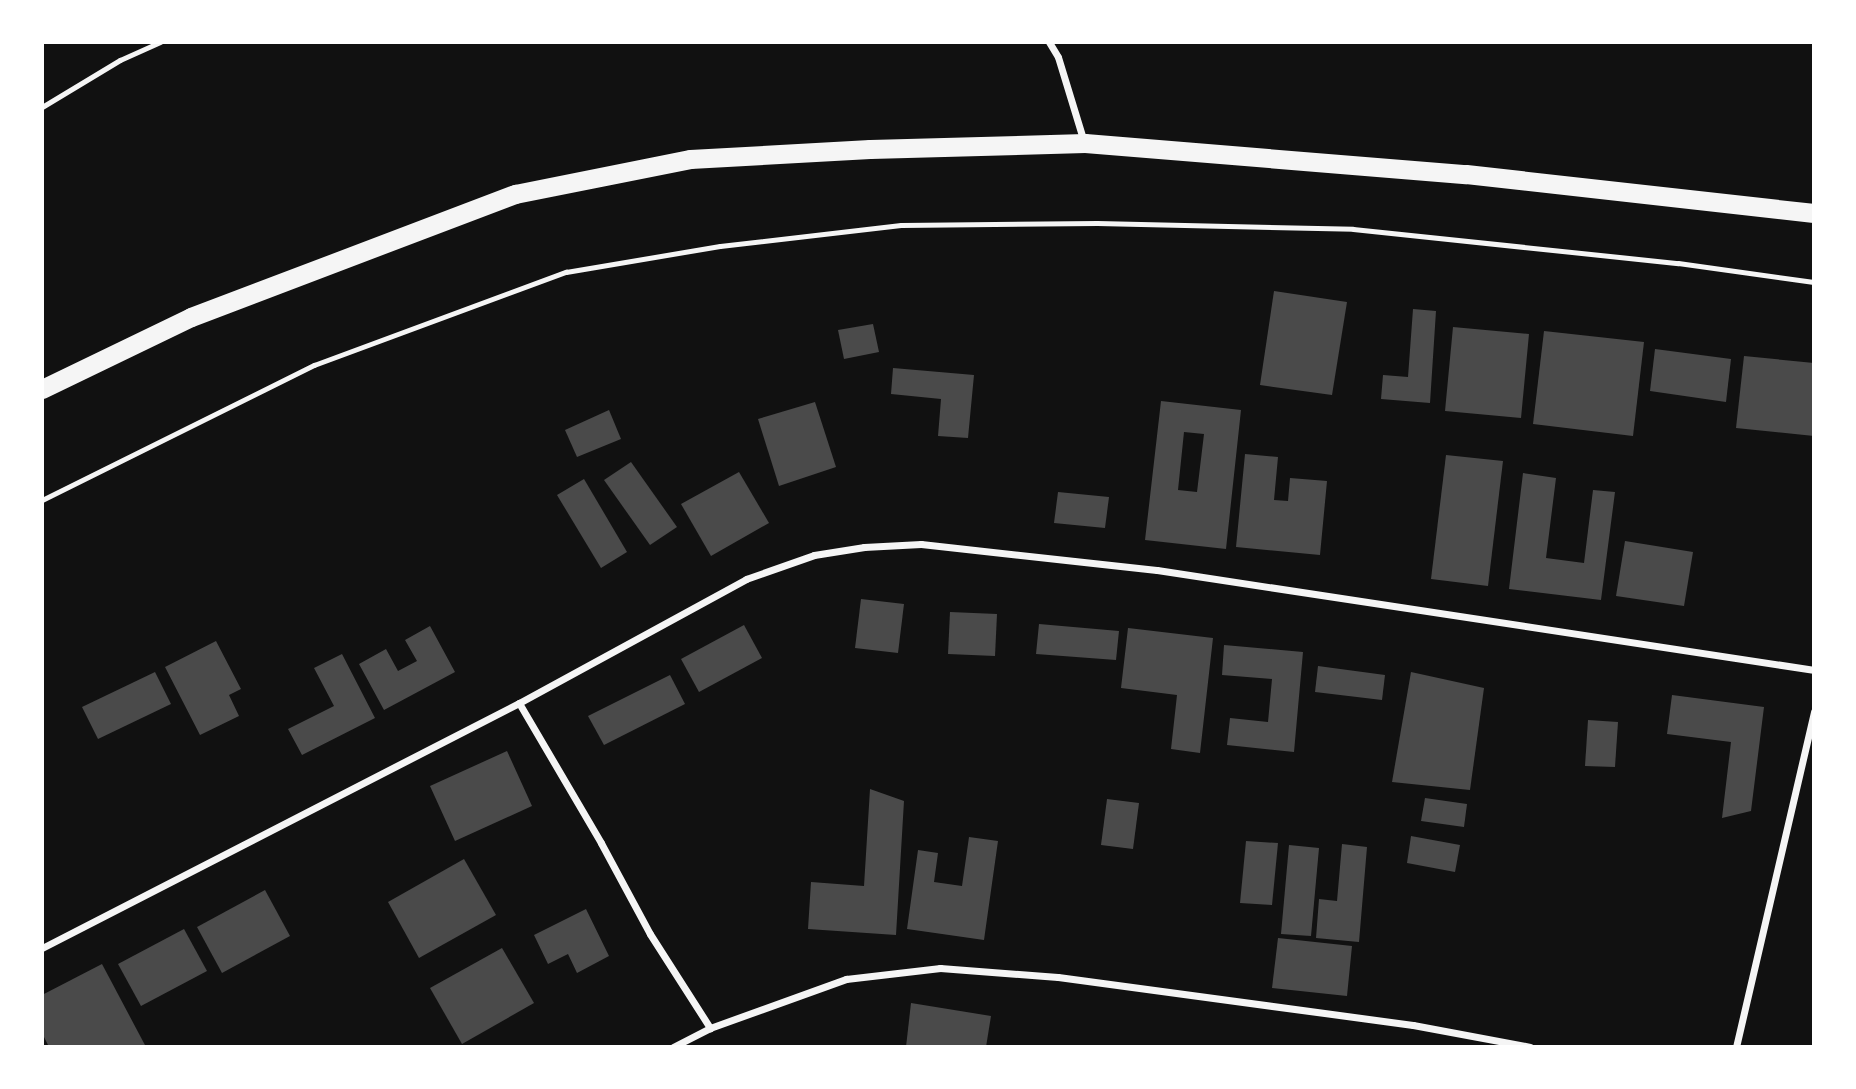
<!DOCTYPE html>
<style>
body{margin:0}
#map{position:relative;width:1856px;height:1089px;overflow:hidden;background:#111;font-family:"DM Sans",sans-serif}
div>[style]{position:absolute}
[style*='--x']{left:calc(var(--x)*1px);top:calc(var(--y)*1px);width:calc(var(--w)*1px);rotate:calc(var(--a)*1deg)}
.building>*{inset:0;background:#4a4a4a}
.service>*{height:5px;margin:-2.5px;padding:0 2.5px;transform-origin:2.5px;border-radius:2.5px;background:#f5f5f5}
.minor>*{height:7px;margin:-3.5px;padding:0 3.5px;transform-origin:3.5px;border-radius:3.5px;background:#f5f5f5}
.trunk>*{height:19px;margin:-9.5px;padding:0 9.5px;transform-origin:9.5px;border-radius:9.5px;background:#f5f5f5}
span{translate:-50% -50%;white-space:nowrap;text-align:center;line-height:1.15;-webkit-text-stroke:5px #fff;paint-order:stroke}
.frame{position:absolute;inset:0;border:44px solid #fff;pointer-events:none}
</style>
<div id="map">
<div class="building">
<i style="clip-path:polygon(1274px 291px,1347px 302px,1332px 395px,1260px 385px)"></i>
<i style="clip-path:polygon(1413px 309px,1436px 311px,1430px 403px,1381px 399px,1383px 375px,1408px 377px)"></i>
<i style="clip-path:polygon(873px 324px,879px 352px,844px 359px,838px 330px)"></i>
<i style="clip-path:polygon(1453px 327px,1529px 334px,1521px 418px,1445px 411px)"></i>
<i style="clip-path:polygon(1544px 331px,1644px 342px,1633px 436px,1533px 424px)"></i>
<i style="clip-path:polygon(1655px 349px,1731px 359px,1726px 402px,1650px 391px)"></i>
<i style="clip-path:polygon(1744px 356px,1814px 363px,1814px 436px,1736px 428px)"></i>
<i style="clip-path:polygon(893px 368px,974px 375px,968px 438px,938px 436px,941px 399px,891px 394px)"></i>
<i style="clip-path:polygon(evenodd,1161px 401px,1241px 410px,1226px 549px,1145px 540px,1161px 401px,1184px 432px,1204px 434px,1197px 492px,1178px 490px,1184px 432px)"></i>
<i style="clip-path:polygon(815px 402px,836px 467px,779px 486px,758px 419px)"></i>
<i style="clip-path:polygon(609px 410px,621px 439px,577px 457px,565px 430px)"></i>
<i style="clip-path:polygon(1245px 454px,1278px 457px,1274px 500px,1288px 501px,1290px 478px,1327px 481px,1320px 555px,1236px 547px)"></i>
<i style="clip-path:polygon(1446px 455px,1503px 461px,1488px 586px,1431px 579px)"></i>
<i style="clip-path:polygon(631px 462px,677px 527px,650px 545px,604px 480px)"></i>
<i style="clip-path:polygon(739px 472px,769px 523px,711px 556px,681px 504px)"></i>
<i style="clip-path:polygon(1523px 473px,1556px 478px,1546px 558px,1584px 563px,1593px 490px,1615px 492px,1601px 600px,1509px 589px)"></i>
<i style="clip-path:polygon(584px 479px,627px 552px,601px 568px,557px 495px)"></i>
<i style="clip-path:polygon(1058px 492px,1109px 497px,1105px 528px,1054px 523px)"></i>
<i style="clip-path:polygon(1625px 541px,1693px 552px,1684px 606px,1616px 596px)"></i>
<i style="clip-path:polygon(861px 599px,904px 604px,898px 653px,855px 648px)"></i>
<i style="clip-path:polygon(950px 612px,997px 614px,995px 656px,948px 654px)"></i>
<i style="clip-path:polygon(1039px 624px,1119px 631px,1116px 660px,1036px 654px)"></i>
<i style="clip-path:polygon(744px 625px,762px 658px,699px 692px,681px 659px)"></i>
<i style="clip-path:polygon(430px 626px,455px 672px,384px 710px,359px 664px,386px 649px,398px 671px,417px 661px,405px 640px)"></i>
<i style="clip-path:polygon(1128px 628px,1213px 638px,1200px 753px,1171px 749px,1177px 695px,1121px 688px)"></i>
<i style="clip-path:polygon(216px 641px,241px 689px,229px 695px,239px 716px,200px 735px,165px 667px)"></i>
<i style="clip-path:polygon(1224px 645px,1303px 652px,1294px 752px,1227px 745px,1230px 718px,1268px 722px,1272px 679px,1222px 675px)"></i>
<i style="clip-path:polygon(342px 654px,375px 718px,302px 755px,288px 729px,334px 706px,314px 668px)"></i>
<i style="clip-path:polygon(1318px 666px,1385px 675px,1382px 700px,1315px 692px)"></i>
<i style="clip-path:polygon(155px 672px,171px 704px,98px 739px,82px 707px)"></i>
<i style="clip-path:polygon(1411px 672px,1484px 688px,1470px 790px,1392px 782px)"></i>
<i style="clip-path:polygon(670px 675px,685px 704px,604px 745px,588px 716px)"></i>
<i style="clip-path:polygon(1672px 695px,1764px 707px,1751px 811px,1722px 818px,1731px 742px,1667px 734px)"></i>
<i style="clip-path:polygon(1588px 720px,1618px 722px,1615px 767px,1585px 766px)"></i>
<i style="clip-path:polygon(507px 751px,532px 806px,455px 841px,430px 786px)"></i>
<i style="clip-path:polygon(870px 789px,904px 801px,896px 935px,808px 929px,811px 882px,864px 886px)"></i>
<i style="clip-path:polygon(1425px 798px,1467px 804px,1464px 827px,1421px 821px)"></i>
<i style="clip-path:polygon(1107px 799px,1139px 803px,1133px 849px,1101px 845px)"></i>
<i style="clip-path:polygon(1411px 836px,1460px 845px,1455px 872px,1407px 863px)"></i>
<i style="clip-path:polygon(969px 837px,998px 841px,984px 940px,907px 929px,918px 850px,938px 853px,934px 882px,962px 886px)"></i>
<i style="clip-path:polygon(1246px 841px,1278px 843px,1272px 905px,1240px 903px)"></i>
<i style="clip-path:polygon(1342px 844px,1367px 847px,1359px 942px,1316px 938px,1319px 899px,1337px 901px)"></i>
<i style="clip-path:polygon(1289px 845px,1319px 848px,1311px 936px,1281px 934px)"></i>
<i style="clip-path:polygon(464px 859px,496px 915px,419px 958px,388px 902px)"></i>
<i style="clip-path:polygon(265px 890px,290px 936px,222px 973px,197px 927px)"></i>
<i style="clip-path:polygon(586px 909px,609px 956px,577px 973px,568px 954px,548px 964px,534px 935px)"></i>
<i style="clip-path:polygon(184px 929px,207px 971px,141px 1006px,118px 964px)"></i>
<i style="clip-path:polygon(1278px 938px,1352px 946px,1347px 996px,1272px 988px)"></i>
<i style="clip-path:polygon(502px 948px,534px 1003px,462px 1044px,430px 988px)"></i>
<i style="clip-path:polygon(102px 964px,146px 1047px,49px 1047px,42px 1033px,42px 995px)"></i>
<i style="clip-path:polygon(911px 1003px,991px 1016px,986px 1047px,906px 1047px)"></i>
</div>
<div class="service">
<i style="--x:42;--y:107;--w:91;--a:-31.1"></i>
<i style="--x:120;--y:60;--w:44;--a:-24.2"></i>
<i style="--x:42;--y:500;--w:304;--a:-26.4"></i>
<i style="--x:314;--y:365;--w:269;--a:-20.3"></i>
<i style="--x:566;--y:272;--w:156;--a:-9.6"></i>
<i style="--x:720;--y:246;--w:182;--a:-6.6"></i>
<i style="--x:901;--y:225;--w:196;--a:-0.6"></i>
<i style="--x:1097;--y:223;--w:256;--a:1.3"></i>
<i style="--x:1353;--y:229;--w:327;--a:6"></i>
<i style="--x:1678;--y:263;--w:137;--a:8"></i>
</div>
<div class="minor">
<i style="--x:1049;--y:42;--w:17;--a:59"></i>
<i style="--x:1058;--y:57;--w:89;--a:73"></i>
<i style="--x:519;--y:703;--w:162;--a:59.6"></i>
<i style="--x:601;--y:843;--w:103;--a:61.7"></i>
<i style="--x:650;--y:934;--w:112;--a:57.4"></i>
<i style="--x:42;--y:948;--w:536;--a:-27.19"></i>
<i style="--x:519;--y:703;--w:259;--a:-28.6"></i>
<i style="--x:746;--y:579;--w:72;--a:-19.4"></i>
<i style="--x:814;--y:555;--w:51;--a:-9.1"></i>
<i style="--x:864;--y:547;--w:57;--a:-3"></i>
<i style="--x:921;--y:544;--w:237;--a:6.3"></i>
<i style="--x:1157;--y:570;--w:665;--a:8.65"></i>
<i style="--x:673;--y:1047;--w:42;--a:-27.2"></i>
<i style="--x:710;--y:1028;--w:145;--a:-19.8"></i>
<i style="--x:846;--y:979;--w:95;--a:-6.7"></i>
<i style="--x:940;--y:968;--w:118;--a:4.4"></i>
<i style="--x:1058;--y:977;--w:358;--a:7.7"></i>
<i style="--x:1413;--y:1025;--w:119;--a:10.6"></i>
<i style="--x:1736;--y:1047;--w:345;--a:-76.9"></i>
</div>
<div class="trunk">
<i style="--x:42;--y:389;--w:165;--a:-25.8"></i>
<i style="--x:191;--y:317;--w:347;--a:-20.8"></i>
<i style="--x:515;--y:194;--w:178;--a:-11.3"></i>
<i style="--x:690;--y:159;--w:180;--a:-3.2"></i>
<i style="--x:870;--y:149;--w:215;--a:-1.6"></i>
<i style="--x:1085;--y:143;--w:382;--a:4.7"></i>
<i style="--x:1466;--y:174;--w:350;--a:6.4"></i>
</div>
<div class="frame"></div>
</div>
